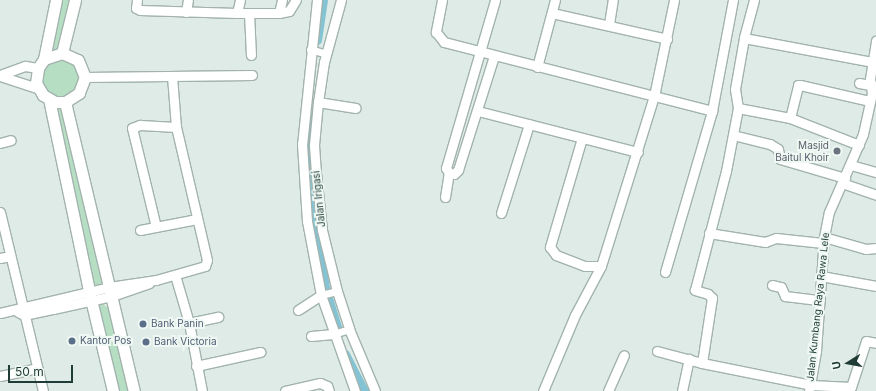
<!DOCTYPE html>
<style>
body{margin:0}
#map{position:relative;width:876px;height:391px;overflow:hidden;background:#dfebe6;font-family:Inter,sans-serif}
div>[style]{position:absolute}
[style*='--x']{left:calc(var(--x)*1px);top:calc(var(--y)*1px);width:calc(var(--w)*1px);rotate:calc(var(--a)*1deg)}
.green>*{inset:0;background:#b6dec3}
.canal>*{height:9px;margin:-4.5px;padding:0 4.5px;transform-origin:4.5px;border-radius:4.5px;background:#83c3d4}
.roads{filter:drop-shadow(1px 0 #a2b3ae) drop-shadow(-1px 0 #a2b3ae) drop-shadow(0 1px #a2b3ae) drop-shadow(0 -1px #a2b3ae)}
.pedestrian>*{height:7px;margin:-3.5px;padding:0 3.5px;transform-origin:3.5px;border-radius:3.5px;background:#fff}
.minor>*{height:9px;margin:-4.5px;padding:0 4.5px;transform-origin:4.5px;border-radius:4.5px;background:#fff}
.tertiary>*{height:11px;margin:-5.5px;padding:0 5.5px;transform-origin:5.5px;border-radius:5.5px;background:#fff}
.dots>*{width:11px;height:11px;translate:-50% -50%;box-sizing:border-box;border:2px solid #f0f8f4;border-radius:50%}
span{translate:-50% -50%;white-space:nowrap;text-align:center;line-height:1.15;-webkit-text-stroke:4px #f0f8f4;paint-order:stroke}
.worship-label{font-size:10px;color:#5b616d}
.right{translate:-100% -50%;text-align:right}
.street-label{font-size:10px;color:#1f3c36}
.service-label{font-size:10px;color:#4e5e75}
.left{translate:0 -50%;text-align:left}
.north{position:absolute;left:828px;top:343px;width:40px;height:40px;-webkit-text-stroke:3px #f0f8f4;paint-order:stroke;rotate:259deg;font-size:11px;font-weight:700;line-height:16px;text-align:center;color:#1f3c36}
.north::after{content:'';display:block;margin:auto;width:14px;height:18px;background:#1f3c36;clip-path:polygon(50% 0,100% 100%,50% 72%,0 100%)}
.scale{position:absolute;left:8px;top:365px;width:65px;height:18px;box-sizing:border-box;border:2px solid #1f3c36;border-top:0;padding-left:5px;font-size:12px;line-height:14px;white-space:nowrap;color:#1f3c36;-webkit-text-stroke:3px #f0f8f4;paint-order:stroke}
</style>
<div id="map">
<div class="green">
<i style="clip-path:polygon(56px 0,75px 0,62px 53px,73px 56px,85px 77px,65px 102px,109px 287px,89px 291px,38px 68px)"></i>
<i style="clip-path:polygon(102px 302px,106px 307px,114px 305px,134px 391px,113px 391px,98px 308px)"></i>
</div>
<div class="canal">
<i style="--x:317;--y:40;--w:40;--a:-81.5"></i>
<i style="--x:308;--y:116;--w:58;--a:89"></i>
<i style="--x:309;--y:174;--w:115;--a:82"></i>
<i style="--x:325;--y:288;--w:44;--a:72.8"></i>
<i style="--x:345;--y:354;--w:42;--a:62.8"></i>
</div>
<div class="roads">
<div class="pedestrian">
<i style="--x:310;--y:49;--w:17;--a:17"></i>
<i style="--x:321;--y:295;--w:16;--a:-14"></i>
<i style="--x:333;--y:334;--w:17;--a:-17"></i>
</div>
<div class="minor">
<i style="--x:137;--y:0;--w:8;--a:97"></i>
<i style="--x:136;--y:8;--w:4;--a:27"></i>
<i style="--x:140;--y:10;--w:97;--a:1.8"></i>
<i style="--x:237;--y:13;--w:42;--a:0"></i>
<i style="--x:279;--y:13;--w:10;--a:-11"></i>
<i style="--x:289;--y:11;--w:13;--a:-58"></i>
<i style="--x:317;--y:0;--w:145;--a:95.9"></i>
<i style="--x:302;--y:144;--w:77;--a:86.3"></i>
<i style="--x:307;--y:221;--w:75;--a:79.3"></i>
<i style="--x:321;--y:295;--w:102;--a:70.5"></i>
<i style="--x:341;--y:0;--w:64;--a:105.3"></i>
<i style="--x:324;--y:62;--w:40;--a:98.5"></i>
<i style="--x:318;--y:102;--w:43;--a:95.3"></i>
<i style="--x:314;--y:145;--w:28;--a:86"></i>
<i style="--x:316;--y:173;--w:57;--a:84"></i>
<i style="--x:322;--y:230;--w:63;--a:76.2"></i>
<i style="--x:337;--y:291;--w:40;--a:72"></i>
<i style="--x:349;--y:329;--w:67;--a:67.2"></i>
<i style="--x:442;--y:0;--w:33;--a:101"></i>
<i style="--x:436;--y:32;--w:13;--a:51"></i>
<i style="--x:444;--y:42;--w:277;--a:14.4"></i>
<i style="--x:754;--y:0;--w:39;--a:105"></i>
<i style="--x:744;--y:38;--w:130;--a:10.6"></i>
<i style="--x:186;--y:12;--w:12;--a:-81"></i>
<i style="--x:237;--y:13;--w:13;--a:-77"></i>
<i style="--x:249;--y:13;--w:42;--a:87.3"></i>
<i style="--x:279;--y:13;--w:13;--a:-77"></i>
<i style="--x:552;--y:13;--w:118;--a:12.7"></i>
<i style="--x:609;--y:24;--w:24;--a:-81"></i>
<i style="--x:537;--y:67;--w:69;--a:-75"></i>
<i style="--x:0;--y:75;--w:27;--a:-20"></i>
<i style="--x:25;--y:66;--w:13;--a:9"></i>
<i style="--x:0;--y:76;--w:40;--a:18"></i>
<i style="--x:85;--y:77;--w:167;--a:-0.7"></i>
<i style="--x:859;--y:83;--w:17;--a:10"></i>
<i style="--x:318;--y:102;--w:38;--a:9"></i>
<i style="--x:738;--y:108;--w:53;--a:10.9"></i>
<i style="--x:790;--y:118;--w:74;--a:21.4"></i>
<i style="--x:478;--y:111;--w:165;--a:14.4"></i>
<i style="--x:790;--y:118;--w:34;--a:-76"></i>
<i style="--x:798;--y:85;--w:2;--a:0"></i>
<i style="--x:800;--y:85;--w:72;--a:12.9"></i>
<i style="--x:733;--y:135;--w:38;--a:14"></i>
<i style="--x:770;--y:144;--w:9;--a:32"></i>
<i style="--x:778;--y:149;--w:10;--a:79"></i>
<i style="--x:780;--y:159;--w:68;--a:16.3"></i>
<i style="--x:582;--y:138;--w:114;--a:106.4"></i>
<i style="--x:550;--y:247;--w:10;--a:53"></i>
<i style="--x:556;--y:255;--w:31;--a:21"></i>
<i style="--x:585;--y:266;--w:16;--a:0"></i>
<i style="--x:0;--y:143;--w:11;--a:-15"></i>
<i style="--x:851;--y:165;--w:26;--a:16"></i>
<i style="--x:449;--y:173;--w:5;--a:11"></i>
<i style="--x:454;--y:174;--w:6;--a:-45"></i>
<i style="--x:458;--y:170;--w:120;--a:-72.5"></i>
<i style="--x:842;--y:183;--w:36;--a:19"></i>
<i style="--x:445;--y:197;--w:24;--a:-81"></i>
<i style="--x:449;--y:173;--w:6;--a:-121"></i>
<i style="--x:446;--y:168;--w:175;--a:-73.7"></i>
<i style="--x:0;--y:212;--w:184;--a:76.5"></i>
<i style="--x:501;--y:213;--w:93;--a:-72.5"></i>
<i style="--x:156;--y:227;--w:102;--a:-103.6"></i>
<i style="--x:132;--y:128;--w:9;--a:-21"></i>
<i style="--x:140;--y:125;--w:36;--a:3"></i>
<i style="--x:140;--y:230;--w:58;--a:-10.9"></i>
<i style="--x:709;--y:233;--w:57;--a:9.1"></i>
<i style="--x:765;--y:242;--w:12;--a:-20"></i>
<i style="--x:776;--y:238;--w:47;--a:6.1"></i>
<i style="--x:824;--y:237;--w:44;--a:15.9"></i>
<i style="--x:866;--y:249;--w:10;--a:-6"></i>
<i style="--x:0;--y:258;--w:10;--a:-11"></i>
<i style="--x:665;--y:272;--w:168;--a:-73.7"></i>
<i style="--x:712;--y:111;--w:113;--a:-79.3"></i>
<i style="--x:175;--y:275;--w:50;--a:73.7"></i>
<i style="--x:189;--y:323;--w:69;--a:79.2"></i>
<i style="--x:821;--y:276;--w:56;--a:10.3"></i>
<i style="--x:772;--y:285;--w:9;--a:13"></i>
<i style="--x:781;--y:287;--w:10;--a:66"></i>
<i style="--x:785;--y:296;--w:35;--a:7"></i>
<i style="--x:298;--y:310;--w:27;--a:-33"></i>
<i style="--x:18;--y:312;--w:7;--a:27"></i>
<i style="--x:24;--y:315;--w:30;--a:-12"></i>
<i style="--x:53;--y:309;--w:60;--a:-12.4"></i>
<i style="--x:112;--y:296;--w:39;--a:-19"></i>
<i style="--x:0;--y:313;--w:112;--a:-13.4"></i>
<i style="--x:109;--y:287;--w:48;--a:-8.5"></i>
<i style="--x:156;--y:280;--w:51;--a:-15.9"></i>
<i style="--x:205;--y:266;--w:6;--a:-72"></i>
<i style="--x:207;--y:260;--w:137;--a:-103.1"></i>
<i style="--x:176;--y:127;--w:51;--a:-94.5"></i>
<i style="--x:189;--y:323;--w:30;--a:-12"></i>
<i style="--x:311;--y:336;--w:22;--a:-5"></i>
<i style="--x:657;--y:351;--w:47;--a:14.9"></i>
<i style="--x:702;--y:363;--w:111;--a:11.4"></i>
<i style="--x:811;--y:385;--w:40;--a:2.9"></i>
<i style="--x:851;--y:387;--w:48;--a:-71.9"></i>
<i style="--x:866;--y:341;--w:10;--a:11"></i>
<i style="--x:702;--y:363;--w:66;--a:-81.3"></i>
<i style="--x:712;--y:298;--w:6;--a:-135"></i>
<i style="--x:708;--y:294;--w:14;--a:-163"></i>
<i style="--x:695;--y:290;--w:123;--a:-75.4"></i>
<i style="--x:726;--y:171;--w:64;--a:-79.2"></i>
<i style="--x:738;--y:108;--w:19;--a:-99"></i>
<i style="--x:735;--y:89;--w:52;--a:-80"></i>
<i style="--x:196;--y:366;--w:66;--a:-12.3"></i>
<i style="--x:0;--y:376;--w:38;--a:-12"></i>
<i style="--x:285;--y:391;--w:36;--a:-13"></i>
<i style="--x:320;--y:383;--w:8;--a:23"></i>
<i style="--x:327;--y:386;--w:5;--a:68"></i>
<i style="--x:543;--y:391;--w:82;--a:-67.2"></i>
<i style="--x:575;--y:315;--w:55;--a:-62"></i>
<i style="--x:601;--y:266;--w:178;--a:-72.7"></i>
<i style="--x:654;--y:96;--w:98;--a:-78.2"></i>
<i style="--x:608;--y:391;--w:39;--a:-66"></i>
<i style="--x:682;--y:391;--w:33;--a:-78"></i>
<i style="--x:809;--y:391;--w:41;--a:-80.1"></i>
<i style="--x:816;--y:351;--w:114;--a:-86"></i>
<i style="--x:824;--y:237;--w:25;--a:-79"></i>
<i style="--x:829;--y:212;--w:85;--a:-66.4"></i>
<i style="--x:863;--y:134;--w:42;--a:-77.6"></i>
<i style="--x:872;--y:93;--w:14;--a:-98"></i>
<i style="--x:870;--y:79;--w:39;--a:-81"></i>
</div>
<div class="tertiary">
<i style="--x:62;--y:53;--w:55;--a:-76.2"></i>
<i style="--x:44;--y:59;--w:19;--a:-18"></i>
<i style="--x:62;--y:53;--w:17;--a:24"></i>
<i style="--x:78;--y:60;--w:18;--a:68"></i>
<i style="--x:85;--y:77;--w:17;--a:111"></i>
<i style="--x:79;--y:93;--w:17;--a:147"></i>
<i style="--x:65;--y:102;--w:10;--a:180"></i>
<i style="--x:55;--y:102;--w:14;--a:-150"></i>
<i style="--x:43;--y:95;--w:14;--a:-120"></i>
<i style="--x:36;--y:83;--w:15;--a:-82"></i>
<i style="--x:38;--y:68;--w:11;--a:-56"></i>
<i style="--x:44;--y:59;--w:60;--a:-78.5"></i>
<i style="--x:49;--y:99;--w:196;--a:78.2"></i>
<i style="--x:89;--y:291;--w:103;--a:76.5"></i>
<i style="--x:65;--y:102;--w:297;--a:76.6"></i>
</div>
</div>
<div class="dots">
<i style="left:837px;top:151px;background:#6b7280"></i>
<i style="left:143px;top:324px;background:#5c6f8a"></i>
<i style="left:72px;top:341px;background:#5c6f8a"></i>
<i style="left:146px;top:342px;background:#5c6f8a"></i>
</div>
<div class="worship-label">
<span class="right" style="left:829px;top:151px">Masjid<br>Baitul Khoir</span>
</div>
<div class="street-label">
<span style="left:319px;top:199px;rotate:-96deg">Jalan Irigasi</span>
<span style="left:818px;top:307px;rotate:-84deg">Jalan Kumbang Raya Rawa Lele</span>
</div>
<div class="service-label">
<span class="left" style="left:151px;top:324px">Bank Panin</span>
<span class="left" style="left:80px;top:341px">Kantor Pos</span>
<span class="left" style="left:154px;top:342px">Bank Victoria</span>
</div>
<div class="north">U</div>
<div class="scale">50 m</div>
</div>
